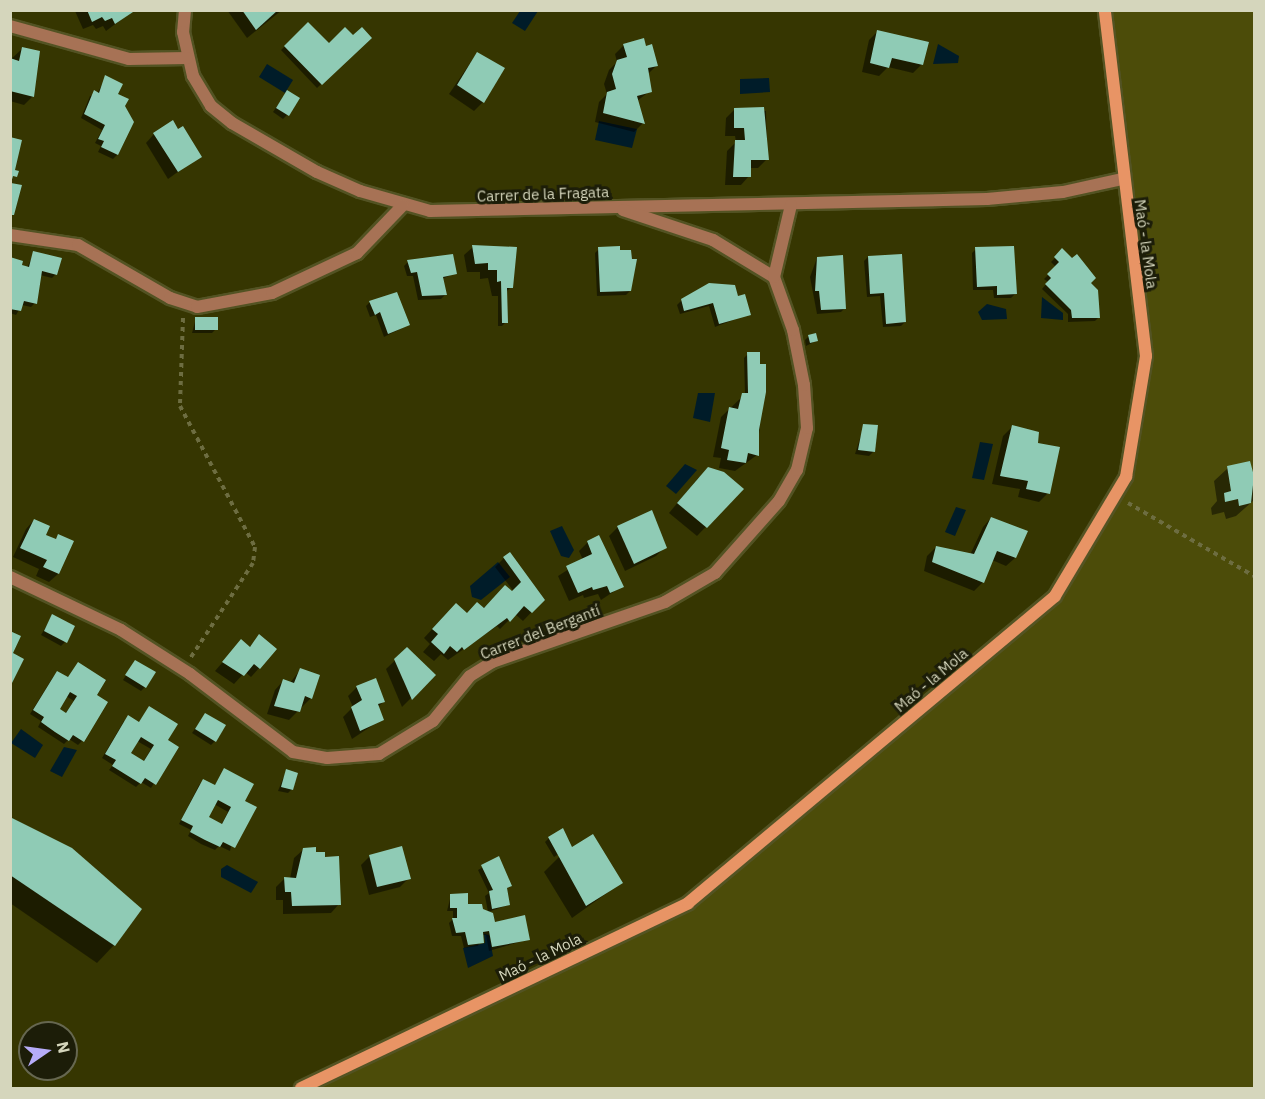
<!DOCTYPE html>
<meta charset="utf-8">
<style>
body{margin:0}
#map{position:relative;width:1265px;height:1099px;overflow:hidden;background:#363601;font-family:"IBM Plex Sans",sans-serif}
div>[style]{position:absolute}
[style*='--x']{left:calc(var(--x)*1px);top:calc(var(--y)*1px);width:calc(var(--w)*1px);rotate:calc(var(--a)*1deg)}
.green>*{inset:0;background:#4c4c09}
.water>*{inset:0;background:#001c29}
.shadow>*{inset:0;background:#0007}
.building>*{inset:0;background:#8fcbb5}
.path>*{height:4px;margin-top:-2px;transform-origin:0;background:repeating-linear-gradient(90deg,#6d6d41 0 4.5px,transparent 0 9px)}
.roads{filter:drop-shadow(2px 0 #535323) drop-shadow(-2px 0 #535323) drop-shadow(0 2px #535323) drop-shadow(0 -2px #535323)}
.street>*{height:12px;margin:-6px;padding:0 6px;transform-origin:6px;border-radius:6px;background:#a77255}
.secondary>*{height:12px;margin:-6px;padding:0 6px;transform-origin:6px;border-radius:6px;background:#e89465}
span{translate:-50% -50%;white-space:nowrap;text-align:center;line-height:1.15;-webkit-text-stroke:6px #1c1d08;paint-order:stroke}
.street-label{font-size:15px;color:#d5d6bc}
.frame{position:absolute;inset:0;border:12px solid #d5d6bc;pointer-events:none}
.north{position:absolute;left:18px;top:1021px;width:60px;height:60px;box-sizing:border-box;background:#1c1d08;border:2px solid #666750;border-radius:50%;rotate:77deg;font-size:16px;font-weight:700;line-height:24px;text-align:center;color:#d5d6bc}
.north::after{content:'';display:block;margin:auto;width:21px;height:27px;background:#b6acf8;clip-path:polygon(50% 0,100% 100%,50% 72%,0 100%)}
</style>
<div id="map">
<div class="green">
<i style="clip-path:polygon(1105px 11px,1254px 11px,1254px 1088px,301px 1088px,688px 903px,1055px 596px,1126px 477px,1146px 356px)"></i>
</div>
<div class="water">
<i style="clip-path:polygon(520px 11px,538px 11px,525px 31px,512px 23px)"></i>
<i style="clip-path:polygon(938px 44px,959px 56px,958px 63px,933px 64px)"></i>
<i style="clip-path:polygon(267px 64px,293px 80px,285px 93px,259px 77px)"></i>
<i style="clip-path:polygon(769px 78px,770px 92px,740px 94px,740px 79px)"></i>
<i style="clip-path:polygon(599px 121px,637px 129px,632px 148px,595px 140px)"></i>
<i style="clip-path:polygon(1042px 297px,1063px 313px,1063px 320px,1041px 318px)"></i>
<i style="clip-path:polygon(987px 304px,1006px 309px,1007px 319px,982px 320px,978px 312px)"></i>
<i style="clip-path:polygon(698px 393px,715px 393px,710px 422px,693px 418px)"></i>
<i style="clip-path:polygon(980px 442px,993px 444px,984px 480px,972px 478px)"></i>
<i style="clip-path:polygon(685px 464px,697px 470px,676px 494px,666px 486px)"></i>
<i style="clip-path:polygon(956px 507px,966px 510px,955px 536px,945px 532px)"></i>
<i style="clip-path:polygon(562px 526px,574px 550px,569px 558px,561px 556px,550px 531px)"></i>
<i style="clip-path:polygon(498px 562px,510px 577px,481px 600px,472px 597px,470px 586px)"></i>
<i style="clip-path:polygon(21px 729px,43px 745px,35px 758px,11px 743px)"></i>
<i style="clip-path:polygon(64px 747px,77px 750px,62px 777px,50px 771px)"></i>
<i style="clip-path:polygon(227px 865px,258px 882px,251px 893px,221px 877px,221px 869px)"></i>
<i style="clip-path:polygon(484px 934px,489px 935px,493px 956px,468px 968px,463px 948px,485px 943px)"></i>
</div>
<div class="shadow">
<i style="clip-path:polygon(134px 10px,106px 31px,103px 26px,96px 29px,93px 25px,83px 29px,75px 11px)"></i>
<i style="clip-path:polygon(227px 10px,282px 10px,247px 38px)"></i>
<i style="clip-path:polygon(308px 24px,329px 45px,353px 38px,370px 38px,317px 88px,281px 50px)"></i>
<i style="clip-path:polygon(878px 31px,922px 64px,913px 73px,888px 67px,879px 76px,862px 72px,869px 40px)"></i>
<i style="clip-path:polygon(624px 45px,657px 65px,648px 74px,650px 91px,637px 101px,643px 123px,634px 132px,595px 122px,599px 102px,607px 94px,604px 84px,609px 70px,617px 62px,615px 54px)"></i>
<i style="clip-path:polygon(23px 48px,33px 96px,24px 105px,10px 101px,10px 60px)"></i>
<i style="clip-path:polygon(477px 53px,483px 102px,474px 111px,449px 94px)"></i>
<i style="clip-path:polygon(106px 77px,124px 106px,117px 155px,113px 159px,98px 152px,101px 146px,95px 143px,102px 130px,81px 118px,90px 96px,97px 94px)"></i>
<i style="clip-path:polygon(287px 92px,287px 115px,283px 119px,273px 112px)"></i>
<i style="clip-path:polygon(735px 109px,766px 111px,767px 159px,758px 168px,750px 168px,749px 176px,741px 185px,725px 185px,727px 151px,736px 142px,735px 136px,725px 136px,726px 118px)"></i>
<i style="clip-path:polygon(154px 134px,200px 156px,168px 179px,146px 143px)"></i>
<i style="clip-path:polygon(473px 247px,515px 249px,511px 287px,506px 292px,506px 322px,502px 326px,498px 326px,498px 296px,492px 296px,488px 278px,480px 279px,480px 272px,467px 272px,464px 255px)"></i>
<i style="clip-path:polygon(599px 249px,619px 252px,631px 261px,630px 291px,626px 295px,597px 296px,595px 253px)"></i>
<i style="clip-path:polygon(976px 249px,1015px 294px,1011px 298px,994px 298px,993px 290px,973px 290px,972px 253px)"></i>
<i style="clip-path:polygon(1062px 251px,1089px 283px,1099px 317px,1095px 321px,1068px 322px,1068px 314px,1042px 289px,1048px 282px,1044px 279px,1056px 267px,1051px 262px)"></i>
<i style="clip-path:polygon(34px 253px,56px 274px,52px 278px,40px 275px,35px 303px,31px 307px,22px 305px,16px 315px,10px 313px,10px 259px,27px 268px)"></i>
<i style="clip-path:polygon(868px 257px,905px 322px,901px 326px,883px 327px,880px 296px,867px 297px,864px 261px)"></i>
<i style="clip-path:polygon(817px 258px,845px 308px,841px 312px,817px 314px,810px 277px)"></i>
<i style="clip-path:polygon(408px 262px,455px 273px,442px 279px,445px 295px,441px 299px,418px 300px,413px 276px,407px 276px,404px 266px)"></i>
<i style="clip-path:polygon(737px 298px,749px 314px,715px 327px,709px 306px,680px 314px,677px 305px,681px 301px)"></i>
<i style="clip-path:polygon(370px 302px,408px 325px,384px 337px,376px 315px,370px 317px,366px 306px)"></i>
<i style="clip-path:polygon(196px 318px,216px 329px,212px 333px,192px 333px)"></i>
<i style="clip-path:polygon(809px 336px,816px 341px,806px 346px,805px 340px)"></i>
<i style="clip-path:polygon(748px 354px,763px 393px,757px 455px,735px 471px,719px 468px,721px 458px,713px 457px,721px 417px,745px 394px,744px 358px)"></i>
<i style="clip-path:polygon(864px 426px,873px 452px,869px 456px,855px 454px)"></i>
<i style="clip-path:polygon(1012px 427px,1036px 444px,1048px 493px,1039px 502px,1018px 497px,1020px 489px,992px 484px,1003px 436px)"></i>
<i style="clip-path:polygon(1228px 468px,1254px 478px,1254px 500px,1236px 516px,1226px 519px,1224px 512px,1212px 515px,1211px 508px,1217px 501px,1214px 481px)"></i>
<i style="clip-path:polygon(699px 477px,742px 489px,697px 536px,669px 513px)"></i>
<i style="clip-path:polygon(991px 518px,1015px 558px,1006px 566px,992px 560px,983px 582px,974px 591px,924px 571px,927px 556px,936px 547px,970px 555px,983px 527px)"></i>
<i style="clip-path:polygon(34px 520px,44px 536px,54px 540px,59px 536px,72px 542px,58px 574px,49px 582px,36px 576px,39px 569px,13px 557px,26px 529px)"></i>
<i style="clip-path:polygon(618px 527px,665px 547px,656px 556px,625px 571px,609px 536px)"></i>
<i style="clip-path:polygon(588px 542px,622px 586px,601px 600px,598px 594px,584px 598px,583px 595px,569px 601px,558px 576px,583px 560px,579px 551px)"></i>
<i style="clip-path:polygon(504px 558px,543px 600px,523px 621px,515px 614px,500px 629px,497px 626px,448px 660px,441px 654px,434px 661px,423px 652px,430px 644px,424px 638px,447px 613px,467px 615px,515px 593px,495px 567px)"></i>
<i style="clip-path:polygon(52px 616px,65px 642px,61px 646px,41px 635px)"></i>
<i style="clip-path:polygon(259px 636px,259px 668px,251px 677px,245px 672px,234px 684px,215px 671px,241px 641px,249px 648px)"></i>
<i style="clip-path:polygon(407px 649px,434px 675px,402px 707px,386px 669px)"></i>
<i style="clip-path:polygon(135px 661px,145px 687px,141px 691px,123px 680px)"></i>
<i style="clip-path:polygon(evenodd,78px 664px,95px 696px,82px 741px,78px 745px,69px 739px,64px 744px,38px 727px,41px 721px,30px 714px,53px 677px,57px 673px,67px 679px,78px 664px,66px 696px,74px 701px,65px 714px,58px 709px,66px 696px)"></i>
<i style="clip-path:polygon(300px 670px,311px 698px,289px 720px,267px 714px,275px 690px,283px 681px,290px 683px)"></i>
<i style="clip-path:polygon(357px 687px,384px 701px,377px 708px,382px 719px,352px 739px,343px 717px,353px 707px,348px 696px)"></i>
<i style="clip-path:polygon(205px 715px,215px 741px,211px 745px,192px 733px)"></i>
<i style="clip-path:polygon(evenodd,124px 721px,177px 748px,151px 788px,141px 782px,136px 787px,109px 770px,113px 765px,102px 758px,124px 721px,137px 741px,151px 749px,143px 762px,129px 753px,137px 741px)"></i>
<i style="clip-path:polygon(evenodd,224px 770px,243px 802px,230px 851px,219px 846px,215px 850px,201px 844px,188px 836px,191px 830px,179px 824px,199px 785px,203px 781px,214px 787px,224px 770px,214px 804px,228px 812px,221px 825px,207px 818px,214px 804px)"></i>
<i style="clip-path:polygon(286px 771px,292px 789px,288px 793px,278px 791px)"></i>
<i style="clip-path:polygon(10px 817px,71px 849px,114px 945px,97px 963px,10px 903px)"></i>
<i style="clip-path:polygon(549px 838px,571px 850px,621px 883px,572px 918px,544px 872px,568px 848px,554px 857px,545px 842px)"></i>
<i style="clip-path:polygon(304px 849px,339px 904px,331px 913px,283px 914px,283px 900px,276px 900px,276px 887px,284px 879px,290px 879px,294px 858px)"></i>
<i style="clip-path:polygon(370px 856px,409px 878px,400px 887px,369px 895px,361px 865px)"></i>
<i style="clip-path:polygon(498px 858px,510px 885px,505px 890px,508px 905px,488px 912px,485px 896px,489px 893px,478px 870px)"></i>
<i style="clip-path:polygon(451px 895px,466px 906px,481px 910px,493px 924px,529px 939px,489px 951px,486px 935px,482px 935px,478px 946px,464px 948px,461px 936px,452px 936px,449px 923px,453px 919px,453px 911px,447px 911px)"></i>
</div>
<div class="building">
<i style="clip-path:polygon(87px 10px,136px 10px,115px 24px,112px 18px,105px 21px,102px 17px,92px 22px)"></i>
<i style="clip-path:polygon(242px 10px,278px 10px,256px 30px)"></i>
<i style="clip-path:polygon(308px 22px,329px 43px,345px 27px,353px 35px,362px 27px,372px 38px,322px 85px,284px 46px)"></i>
<i style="clip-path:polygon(877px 30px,929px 42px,923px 65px,892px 58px,889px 68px,870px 63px)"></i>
<i style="clip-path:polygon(644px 38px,646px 46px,652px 44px,658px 66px,648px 68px,652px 92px,637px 96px,645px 124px,603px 113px,607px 92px,616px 89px,612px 74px,617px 60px,627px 57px,623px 44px)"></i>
<i style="clip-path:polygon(22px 47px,40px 51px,34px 97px,10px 91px,10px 58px,19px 61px)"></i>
<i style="clip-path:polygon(477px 52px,505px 68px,484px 103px,457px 85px)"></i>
<i style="clip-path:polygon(105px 75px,123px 84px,118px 94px,129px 99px,125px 106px,134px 122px,118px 155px,101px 147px,104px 141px,98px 139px,105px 125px,84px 114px,94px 90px,99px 93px)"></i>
<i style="clip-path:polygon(287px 90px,300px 98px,289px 116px,276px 108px)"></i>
<i style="clip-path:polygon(764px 107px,769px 160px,751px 160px,751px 177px,733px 177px,735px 140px,745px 140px,744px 128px,734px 128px,734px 108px)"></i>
<i style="clip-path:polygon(173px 120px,178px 129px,183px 126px,202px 157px,178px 172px,153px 133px)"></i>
<i style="clip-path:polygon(10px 137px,22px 140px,15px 170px,19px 171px,17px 177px,13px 176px,11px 183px,22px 185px,14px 215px,10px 215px)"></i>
<i style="clip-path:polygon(472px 245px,517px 247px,513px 288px,507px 288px,508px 323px,502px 323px,501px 281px,497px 282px,497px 270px,488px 270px,488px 263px,475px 264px)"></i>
<i style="clip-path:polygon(620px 246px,620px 250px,631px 250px,632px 259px,637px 259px,631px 291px,600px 292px,598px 247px)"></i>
<i style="clip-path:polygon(1014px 246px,1017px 294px,997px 295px,997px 286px,977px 287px,975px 247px)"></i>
<i style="clip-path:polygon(1062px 248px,1072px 258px,1077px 254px,1096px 278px,1091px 283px,1098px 290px,1100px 318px,1072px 318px,1071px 310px,1045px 284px,1051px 278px,1047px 274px,1059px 262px,1054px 257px)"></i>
<i style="clip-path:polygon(33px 251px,62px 258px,57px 275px,42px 271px,37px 304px,24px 301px,21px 311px,10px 309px,10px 257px,23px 261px,22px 265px,29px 267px)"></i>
<i style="clip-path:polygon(453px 254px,457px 274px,443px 277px,447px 295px,422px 296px,417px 272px,411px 273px,407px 260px)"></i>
<i style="clip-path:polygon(902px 254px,906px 322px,886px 324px,884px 293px,870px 294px,868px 256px)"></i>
<i style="clip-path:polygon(843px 255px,846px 309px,821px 310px,819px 291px,815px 291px,817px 257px)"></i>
<i style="clip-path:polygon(709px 283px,735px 285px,738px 296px,745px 294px,751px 315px,719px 324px,713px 303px,684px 311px,681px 299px)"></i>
<i style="clip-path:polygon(397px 292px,410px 325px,388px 334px,380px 312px,375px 315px,369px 301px)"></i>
<i style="clip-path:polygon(195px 317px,218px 317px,218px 330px,195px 330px)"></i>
<i style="clip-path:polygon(816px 333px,818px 341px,810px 343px,808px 335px)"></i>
<i style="clip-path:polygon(747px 352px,760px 352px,760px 364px,766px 364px,766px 392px,759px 430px,759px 456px,748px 453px,746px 463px,727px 460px,729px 450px,721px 448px,729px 407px,738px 409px,742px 393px,748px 393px)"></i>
<i style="clip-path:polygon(863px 424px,878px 425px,875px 452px,858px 450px)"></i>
<i style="clip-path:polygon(1012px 425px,1039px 432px,1038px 443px,1060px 447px,1050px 494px,1026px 489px,1028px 481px,1000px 476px)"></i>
<i style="clip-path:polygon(1250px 461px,1254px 476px,1251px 503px,1239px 506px,1238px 499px,1225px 502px,1224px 493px,1231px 491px,1227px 466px)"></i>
<i style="clip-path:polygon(708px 467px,724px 472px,744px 489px,707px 528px,677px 503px)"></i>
<i style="clip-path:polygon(652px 510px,667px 548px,634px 564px,617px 526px)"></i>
<i style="clip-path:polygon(991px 517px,1028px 531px,1016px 558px,997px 551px,984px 583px,932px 562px,936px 546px,974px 554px)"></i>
<i style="clip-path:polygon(34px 519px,50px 526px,46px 535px,56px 539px,58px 534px,74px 541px,59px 574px,43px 567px,47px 560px,20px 548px)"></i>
<i style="clip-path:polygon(599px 535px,624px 587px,610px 593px,607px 586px,593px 590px,592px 587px,578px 593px,566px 566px,592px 554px,587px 541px)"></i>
<i style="clip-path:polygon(510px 552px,545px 600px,532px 613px,524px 606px,510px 622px,507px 618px,464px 650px,462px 647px,457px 652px,450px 646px,444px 654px,431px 642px,438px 634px,432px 629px,456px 603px,467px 613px,477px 602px,484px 608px,505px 585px,512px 591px,521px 582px,503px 557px)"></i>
<i style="clip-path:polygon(52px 614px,75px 626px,67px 643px,44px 631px)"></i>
<i style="clip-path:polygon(10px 631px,21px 636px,13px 653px,24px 659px,10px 687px)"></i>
<i style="clip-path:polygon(259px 634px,277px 649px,260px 669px,254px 664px,244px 676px,222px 662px,241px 639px,250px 647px)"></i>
<i style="clip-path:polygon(407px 647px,436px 675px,412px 700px,394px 659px)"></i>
<i style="clip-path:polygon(135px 660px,156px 672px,146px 688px,125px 675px)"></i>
<i style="clip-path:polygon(evenodd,78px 662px,106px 680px,97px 695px,108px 702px,84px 742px,73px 735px,69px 741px,55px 732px,41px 722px,44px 717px,33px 710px,57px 671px,68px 677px,78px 662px,70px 692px,77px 696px,66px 713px,60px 709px,70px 692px)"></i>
<i style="clip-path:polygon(300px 668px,320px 675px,312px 699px,305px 696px,300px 712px,274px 706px,283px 679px,294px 683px)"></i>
<i style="clip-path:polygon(376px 678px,385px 702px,378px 704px,384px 720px,360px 731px,351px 707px,362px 700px,356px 686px)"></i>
<i style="clip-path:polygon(evenodd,149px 706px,178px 724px,168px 740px,179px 747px,156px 785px,145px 778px,141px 784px,112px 766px,116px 760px,105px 754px,128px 715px,139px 722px,149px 706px,141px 737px,154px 745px,144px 761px,131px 753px,141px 737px)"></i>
<i style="clip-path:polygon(205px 713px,226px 725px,216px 742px,195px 729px)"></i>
<i style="clip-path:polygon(evenodd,224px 768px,254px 784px,245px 801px,257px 807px,235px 848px,223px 842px,220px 847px,205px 840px,190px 832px,193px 826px,181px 820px,203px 779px,215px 785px,224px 768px,218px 800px,231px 807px,222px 824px,209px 817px,218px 800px)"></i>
<i style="clip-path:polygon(286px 769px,298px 773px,293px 790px,281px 787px)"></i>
<i style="clip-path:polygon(10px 817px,72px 848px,142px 909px,115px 946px,10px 875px)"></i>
<i style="clip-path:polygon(563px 828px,572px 847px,593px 834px,623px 883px,586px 906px,548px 837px)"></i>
<i style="clip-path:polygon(402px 846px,411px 879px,377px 887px,369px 855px)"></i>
<i style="clip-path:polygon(316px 847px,316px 852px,325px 852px,325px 857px,339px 856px,341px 905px,292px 906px,291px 892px,285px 892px,284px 877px,296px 878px,303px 848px)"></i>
<i style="clip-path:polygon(499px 856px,512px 886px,507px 888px,510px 905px,492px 909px,489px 891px,493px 890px,481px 865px)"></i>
<i style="clip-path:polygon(468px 893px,468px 904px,482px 904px,483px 909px,493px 913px,495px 922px,525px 915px,530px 940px,492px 947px,489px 931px,483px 932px,484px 943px,468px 945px,465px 932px,456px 933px,452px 918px,457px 918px,457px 908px,450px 908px,450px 894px)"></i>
</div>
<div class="path">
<i style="--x:183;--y:318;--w:88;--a:92"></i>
<i style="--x:180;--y:406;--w:160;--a:62"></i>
<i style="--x:255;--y:547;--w:16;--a:97"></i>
<i style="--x:253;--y:563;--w:113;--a:123.4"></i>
<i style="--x:1128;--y:503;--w:146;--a:30.1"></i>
</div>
<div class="roads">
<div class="street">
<i style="--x:185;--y:10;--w:22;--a:95"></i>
<i style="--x:183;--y:32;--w:45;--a:77.2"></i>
<i style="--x:193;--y:76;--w:35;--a:59"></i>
<i style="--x:211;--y:106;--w:27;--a:39"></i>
<i style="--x:232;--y:123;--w:98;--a:30"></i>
<i style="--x:317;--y:172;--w:47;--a:23.8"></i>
<i style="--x:360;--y:191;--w:73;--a:15.9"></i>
<i style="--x:430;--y:211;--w:557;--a:-1.23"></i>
<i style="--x:987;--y:199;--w:76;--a:-5.3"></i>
<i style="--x:1063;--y:192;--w:60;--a:-12.4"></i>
<i style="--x:10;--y:26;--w:123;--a:15.5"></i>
<i style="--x:129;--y:59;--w:58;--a:-1"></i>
<i style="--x:623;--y:210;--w:95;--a:18.4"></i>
<i style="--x:713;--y:240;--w:71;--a:31.2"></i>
<i style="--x:10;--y:235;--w:69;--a:8.4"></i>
<i style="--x:78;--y:245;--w:106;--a:29.9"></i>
<i style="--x:170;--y:298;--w:28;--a:18"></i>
<i style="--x:197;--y:307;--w:76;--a:-10.6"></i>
<i style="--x:272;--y:293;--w:94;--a:-25.2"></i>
<i style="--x:357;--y:253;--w:66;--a:-46.2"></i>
<i style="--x:10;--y:577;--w:123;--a:25.5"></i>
<i style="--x:121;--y:630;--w:82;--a:32.5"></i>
<i style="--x:190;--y:674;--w:129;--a:37.1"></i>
<i style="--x:293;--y:752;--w:35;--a:10"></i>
<i style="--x:327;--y:758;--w:52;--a:-4.4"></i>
<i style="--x:379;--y:754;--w:63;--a:-31.4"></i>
<i style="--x:433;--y:721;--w:58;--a:-50.6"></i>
<i style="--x:470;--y:676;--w:26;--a:-32"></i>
<i style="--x:492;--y:662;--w:183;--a:-19.1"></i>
<i style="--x:665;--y:602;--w:58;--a:-30.1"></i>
<i style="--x:715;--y:573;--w:96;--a:-48.4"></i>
<i style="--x:779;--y:501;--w:36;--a:-60"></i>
<i style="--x:797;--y:470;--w:43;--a:-76.6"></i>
<i style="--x:807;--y:428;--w:43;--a:-94"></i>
<i style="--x:804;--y:385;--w:56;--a:-101.3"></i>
<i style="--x:793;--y:330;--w:56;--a:-109.7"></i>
<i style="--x:774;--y:277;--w:74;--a:-76.7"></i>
</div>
<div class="secondary">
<i style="--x:301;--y:1088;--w:429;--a:-25.5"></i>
<i style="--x:688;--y:903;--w:478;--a:-39.9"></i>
<i style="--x:1055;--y:596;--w:139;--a:-59.2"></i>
<i style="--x:1126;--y:477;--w:123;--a:-80.6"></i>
<i style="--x:1146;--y:356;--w:348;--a:-96.8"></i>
</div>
</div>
<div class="street-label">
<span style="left:543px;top:194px;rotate:-2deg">Carrer de la Fragata</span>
<span style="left:1146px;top:244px;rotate:82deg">Maó - la Mola</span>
<span style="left:540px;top:632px;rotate:-21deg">Carrer del Bergantí</span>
<span style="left:931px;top:680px;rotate:-40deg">Maó - la Mola</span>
<span style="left:540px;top:957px;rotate:-26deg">Maó - la Mola</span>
</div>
<div class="frame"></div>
<div class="north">N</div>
</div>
